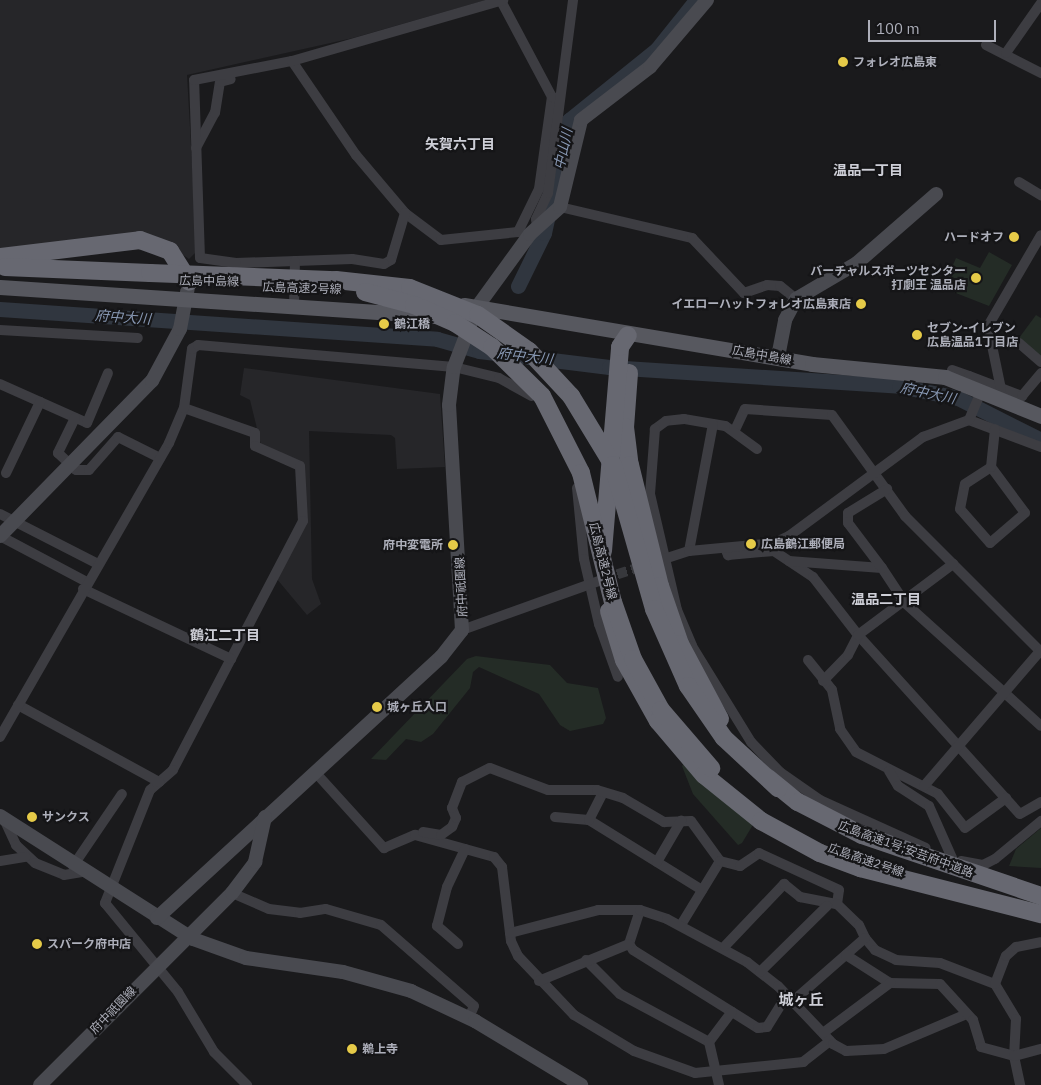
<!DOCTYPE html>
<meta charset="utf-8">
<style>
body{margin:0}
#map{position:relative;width:1041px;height:1085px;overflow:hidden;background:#1a1a1c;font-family:"IBM Plex Sans","Noto Sans JP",sans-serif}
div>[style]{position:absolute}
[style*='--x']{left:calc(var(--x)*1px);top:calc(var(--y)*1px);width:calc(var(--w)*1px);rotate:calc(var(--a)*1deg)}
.built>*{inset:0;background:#262629}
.green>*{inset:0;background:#242c26}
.river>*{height:15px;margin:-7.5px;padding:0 7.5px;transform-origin:7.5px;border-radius:7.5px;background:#30363f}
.street-tunnel>*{height:10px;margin-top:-5px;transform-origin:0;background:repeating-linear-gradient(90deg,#37383c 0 10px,transparent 0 15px)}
.street>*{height:10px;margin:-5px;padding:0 5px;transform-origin:5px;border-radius:5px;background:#3d3d42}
.secondary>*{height:14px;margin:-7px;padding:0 7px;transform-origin:7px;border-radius:7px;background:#494a50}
.primary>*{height:15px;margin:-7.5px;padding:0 7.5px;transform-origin:7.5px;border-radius:7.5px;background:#57585f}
.highway>*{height:18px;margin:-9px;padding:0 9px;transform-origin:9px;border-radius:9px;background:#676871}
.highway-bridge>*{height:18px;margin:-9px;padding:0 9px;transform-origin:9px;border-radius:9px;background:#676871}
.dots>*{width:14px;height:14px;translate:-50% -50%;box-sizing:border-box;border:2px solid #151517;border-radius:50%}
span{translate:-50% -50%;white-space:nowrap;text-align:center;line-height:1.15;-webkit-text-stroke:4.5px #151517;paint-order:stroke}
.poi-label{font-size:12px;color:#adafba;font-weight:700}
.left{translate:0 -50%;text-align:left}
.right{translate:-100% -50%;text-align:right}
.street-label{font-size:12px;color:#adafba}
.neighbourhood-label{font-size:14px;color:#cecfd7;font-weight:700}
.water-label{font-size:14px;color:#8797b2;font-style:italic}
.quarter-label{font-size:15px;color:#cecfd7;font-weight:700}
.scale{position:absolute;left:868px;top:20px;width:128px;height:22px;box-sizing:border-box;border:2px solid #adafba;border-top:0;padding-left:6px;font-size:15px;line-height:18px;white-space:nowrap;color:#adafba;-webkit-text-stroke:4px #151517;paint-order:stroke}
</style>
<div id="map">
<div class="built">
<i style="clip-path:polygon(0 0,486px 0,353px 38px,187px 75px,197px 251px,189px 259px,155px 236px,135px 234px,0 251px)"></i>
<i style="clip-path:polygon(244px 368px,440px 394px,445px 467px,397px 469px,395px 438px,391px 435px,309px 431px,312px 579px,321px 604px,307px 615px,276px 578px,306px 523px,303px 464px,261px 445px,250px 400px,240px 395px)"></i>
</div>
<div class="green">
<i style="clip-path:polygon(989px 252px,1012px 265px,989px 306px,943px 288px,956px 258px,980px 268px)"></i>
<i style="clip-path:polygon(1036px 315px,1041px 318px,1041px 358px,1019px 338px)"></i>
<i style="clip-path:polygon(476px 656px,550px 665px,567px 683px,598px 688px,606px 718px,603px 724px,570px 731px,560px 725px,539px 694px,479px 667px,473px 672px,470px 688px,433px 734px,421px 742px,406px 739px,386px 760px,371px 759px,467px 659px)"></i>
<i style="clip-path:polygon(685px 763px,754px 823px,742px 843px,738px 845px,693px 794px,682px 766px)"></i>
<i style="clip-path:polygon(1041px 828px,1041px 868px,1009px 866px,1016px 849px)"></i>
</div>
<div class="river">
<i style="--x:518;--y:286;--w:59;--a:-63.9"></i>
<i style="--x:544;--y:233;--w:116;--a:-77.5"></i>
<i style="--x:569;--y:120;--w:113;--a:-38.9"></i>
<i style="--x:657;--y:49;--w:63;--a:-51.5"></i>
<i style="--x:0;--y:309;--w:438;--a:3.9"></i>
<i style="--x:437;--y:339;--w:44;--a:15.9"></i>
<i style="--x:479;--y:351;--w:131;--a:7"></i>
<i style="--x:609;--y:367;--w:291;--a:3.7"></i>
<i style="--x:899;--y:386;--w:60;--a:11.5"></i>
<i style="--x:958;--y:398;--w:93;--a:26.8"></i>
</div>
<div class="street-tunnel">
<i style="--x:603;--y:579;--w:45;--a:-18"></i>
</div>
<div class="street">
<i style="--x:501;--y:1;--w:109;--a:62"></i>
<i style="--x:986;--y:45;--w:62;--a:27"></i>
<i style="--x:1006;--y:53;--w:61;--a:-55"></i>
<i style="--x:292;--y:61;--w:114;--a:55.8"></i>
<i style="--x:356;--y:155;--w:76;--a:49.8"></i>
<i style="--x:405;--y:213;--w:45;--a:36.9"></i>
<i style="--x:441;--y:240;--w:77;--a:-5.9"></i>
<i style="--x:518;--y:232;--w:48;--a:-64"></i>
<i style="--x:539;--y:189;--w:93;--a:-82"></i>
<i style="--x:552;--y:97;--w:6;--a:18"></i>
<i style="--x:196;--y:148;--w:40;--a:-62"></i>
<i style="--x:215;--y:113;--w:31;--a:-81"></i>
<i style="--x:220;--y:82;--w:11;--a:-15"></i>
<i style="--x:1019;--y:182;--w:26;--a:31"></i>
<i style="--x:560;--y:207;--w:136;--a:13.2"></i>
<i style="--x:692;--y:238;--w:76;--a:46.6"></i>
<i style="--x:744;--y:293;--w:24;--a:-19"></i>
<i style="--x:767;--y:285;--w:13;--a:4"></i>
<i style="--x:780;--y:286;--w:21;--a:39"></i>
<i style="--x:405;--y:213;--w:49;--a:106.6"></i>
<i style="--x:391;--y:260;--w:8;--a:150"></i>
<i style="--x:384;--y:264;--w:32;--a:-171"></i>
<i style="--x:352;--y:259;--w:116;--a:178"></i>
<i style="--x:236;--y:263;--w:36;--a:-172"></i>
<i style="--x:200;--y:258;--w:178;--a:-91.9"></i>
<i style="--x:194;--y:80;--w:100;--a:-11"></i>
<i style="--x:292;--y:61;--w:220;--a:-16.1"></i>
<i style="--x:537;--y:228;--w:9;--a:-96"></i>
<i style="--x:536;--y:219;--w:29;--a:-65"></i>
<i style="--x:548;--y:193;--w:195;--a:-82.6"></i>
<i style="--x:294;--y:307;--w:46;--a:-88.8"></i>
<i style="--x:0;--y:330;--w:138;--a:3.3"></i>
<i style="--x:1019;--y:343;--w:29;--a:41"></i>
<i style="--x:952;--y:370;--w:18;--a:19"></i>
<i style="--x:967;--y:383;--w:7;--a:-74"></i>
<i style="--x:969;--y:376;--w:57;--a:20.7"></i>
<i style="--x:1022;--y:396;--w:30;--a:-50"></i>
<i style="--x:0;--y:384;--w:95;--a:24.1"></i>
<i style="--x:87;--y:423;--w:54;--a:-67.2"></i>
<i style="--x:1001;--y:389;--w:64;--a:-101.7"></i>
<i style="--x:988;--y:326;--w:105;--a:-59.8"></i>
<i style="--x:184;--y:408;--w:75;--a:19.4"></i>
<i style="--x:255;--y:433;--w:13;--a:90"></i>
<i style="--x:255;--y:446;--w:49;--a:24"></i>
<i style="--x:300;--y:466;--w:55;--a:86.9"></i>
<i style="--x:303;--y:521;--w:281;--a:117.6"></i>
<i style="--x:173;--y:770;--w:30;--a:139"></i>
<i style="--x:150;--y:790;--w:122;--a:111.7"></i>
<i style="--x:105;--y:903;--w:115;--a:50.6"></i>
<i style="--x:178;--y:992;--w:70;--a:59"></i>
<i style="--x:214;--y:1052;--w:47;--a:45"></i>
<i style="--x:75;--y:418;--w:39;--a:116"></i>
<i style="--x:58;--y:453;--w:25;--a:43"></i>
<i style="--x:76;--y:470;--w:13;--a:0"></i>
<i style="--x:89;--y:470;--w:44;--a:-48.7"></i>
<i style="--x:118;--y:437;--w:47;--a:26.6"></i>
<i style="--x:969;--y:420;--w:77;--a:20.6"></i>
<i style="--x:735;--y:430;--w:23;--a:-65"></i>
<i style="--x:745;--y:409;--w:87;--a:3.9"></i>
<i style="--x:832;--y:415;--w:125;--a:54.1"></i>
<i style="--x:905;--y:516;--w:192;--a:45"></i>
<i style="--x:757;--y:449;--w:39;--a:-144"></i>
<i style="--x:725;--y:426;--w:42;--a:-170.3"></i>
<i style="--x:684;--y:419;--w:18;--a:174"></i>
<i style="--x:666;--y:421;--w:14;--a:144"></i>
<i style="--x:655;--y:429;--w:65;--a:94.4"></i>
<i style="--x:650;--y:494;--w:119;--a:76.9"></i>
<i style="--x:677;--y:610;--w:39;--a:67"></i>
<i style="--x:692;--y:646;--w:113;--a:58.4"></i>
<i style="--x:751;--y:742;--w:42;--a:46"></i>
<i style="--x:780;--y:772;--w:49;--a:35"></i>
<i style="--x:820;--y:800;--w:116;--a:24.4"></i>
<i style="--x:991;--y:467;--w:57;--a:53.5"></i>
<i style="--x:1025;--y:513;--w:46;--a:139.4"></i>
<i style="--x:990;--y:543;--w:45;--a:-131.4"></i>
<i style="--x:960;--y:509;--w:25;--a:-79"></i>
<i style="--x:965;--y:484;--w:31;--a:-33"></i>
<i style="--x:991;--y:467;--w:38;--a:-84"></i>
<i style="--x:6;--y:473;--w:79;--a:-64.4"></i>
<i style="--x:577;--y:488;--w:71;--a:84.4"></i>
<i style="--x:584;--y:559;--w:67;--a:77"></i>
<i style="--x:599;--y:624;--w:56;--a:70.3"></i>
<i style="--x:0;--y:514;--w:110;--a:27"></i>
<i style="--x:0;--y:536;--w:98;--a:27.9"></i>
<i style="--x:725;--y:548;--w:8;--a:67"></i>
<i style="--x:728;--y:555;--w:46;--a:-5"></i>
<i style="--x:774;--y:551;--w:47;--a:33.7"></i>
<i style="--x:813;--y:577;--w:73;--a:52.2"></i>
<i style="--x:858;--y:635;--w:241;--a:47.9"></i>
<i style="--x:1020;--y:814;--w:24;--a:-30"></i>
<i style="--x:689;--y:551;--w:129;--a:-79.3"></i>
<i style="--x:661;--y:560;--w:29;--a:-18"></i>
<i style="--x:689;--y:551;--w:85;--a:-5.4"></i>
<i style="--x:774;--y:543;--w:17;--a:-25"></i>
<i style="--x:789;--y:536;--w:167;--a:-36.5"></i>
<i style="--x:923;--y:437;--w:49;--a:-20.3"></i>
<i style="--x:969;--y:420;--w:33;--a:-67"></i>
<i style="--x:789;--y:561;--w:93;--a:4.3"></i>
<i style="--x:882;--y:568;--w:42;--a:56.7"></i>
<i style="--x:905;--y:603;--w:183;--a:42.1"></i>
<i style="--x:882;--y:568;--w:56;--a:-127.1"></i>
<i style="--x:848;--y:523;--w:10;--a:-90"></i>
<i style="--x:848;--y:513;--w:46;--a:-31.6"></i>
<i style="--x:83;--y:589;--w:164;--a:25.3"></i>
<i style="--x:462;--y:630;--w:149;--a:-19.7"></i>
<i style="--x:808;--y:660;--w:38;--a:51"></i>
<i style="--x:832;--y:690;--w:40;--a:78"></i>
<i style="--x:840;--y:729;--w:28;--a:55"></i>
<i style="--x:856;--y:752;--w:92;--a:27.1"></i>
<i style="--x:938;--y:794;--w:43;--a:51.5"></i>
<i style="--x:965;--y:828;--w:51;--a:-36.2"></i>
<i style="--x:823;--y:681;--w:36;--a:-46"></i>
<i style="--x:848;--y:655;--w:22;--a:-63"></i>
<i style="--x:858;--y:635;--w:119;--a:-36.8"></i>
<i style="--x:18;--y:705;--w:161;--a:28.6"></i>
<i style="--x:0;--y:737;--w:339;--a:-60.1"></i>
<i style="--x:169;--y:443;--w:38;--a:-67"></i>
<i style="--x:184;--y:408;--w:60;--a:-82.3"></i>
<i style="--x:192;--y:349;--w:7;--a:-34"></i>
<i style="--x:198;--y:345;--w:257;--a:4.9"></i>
<i style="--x:454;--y:367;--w:46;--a:13.7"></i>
<i style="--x:499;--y:378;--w:37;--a:29"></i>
<i style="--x:889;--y:771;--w:17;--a:59"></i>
<i style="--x:898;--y:786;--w:37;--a:33"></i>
<i style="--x:929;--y:806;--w:57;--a:66.1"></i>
<i style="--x:315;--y:772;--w:103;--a:47.8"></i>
<i style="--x:384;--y:848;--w:34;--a:-23"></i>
<i style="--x:415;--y:835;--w:82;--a:15.6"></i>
<i style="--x:494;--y:857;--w:13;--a:51"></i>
<i style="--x:502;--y:867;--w:75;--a:83.1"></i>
<i style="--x:511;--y:941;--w:17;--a:65"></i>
<i style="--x:518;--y:956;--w:81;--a:46.5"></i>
<i style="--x:574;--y:1015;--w:70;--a:31"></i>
<i style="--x:634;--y:1051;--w:65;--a:19.8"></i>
<i style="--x:695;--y:1073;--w:109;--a:-5.8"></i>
<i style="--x:803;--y:1062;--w:34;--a:-38"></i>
<i style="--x:924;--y:786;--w:179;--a:-49.3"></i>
<i style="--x:555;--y:817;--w:34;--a:5"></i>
<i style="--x:589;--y:820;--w:133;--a:31.8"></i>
<i style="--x:4;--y:819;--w:29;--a:65"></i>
<i style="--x:16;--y:845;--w:26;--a:43"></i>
<i style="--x:35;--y:863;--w:31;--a:22"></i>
<i style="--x:64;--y:875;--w:18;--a:-9"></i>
<i style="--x:589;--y:820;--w:31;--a:-63"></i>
<i style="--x:423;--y:832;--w:18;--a:9"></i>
<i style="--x:441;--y:835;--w:14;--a:-36"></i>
<i style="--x:452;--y:827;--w:10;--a:-66"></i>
<i style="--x:456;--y:818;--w:11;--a:-112"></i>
<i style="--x:452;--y:808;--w:28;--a:-69"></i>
<i style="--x:462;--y:782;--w:31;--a:-27"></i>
<i style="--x:490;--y:768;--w:62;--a:20.8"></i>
<i style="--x:548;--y:790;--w:49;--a:0"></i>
<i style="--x:597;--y:790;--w:27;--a:17"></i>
<i style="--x:623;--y:798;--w:48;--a:30.3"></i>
<i style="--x:664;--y:822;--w:27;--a:-2"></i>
<i style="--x:691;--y:821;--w:49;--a:54.1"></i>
<i style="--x:720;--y:861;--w:75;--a:121.4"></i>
<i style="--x:0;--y:861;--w:26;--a:-9"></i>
<i style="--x:720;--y:861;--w:21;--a:14"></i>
<i style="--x:740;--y:866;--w:23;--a:-34"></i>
<i style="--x:759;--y:853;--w:88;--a:24.8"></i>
<i style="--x:839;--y:890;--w:14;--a:98"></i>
<i style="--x:961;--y:861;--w:22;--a:10"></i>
<i style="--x:983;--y:865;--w:13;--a:-27"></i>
<i style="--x:995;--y:859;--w:60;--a:-39.6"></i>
<i style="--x:657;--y:862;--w:48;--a:-59.7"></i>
<i style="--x:73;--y:866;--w:87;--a:-55.8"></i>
<i style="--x:232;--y:893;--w:40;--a:23.4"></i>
<i style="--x:269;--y:909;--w:31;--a:7"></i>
<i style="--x:300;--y:913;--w:26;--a:-9"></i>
<i style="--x:326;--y:909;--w:57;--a:16.2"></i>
<i style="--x:381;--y:925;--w:123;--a:41.1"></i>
<i style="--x:474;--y:1006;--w:13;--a:113"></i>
<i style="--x:640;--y:910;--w:36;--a:108"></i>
<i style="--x:629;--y:944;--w:7;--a:56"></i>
<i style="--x:633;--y:950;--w:147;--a:32"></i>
<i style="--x:758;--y:1028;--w:9;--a:-6"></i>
<i style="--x:767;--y:1027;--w:38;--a:-58"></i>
<i style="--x:510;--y:933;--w:91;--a:-14.6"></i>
<i style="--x:598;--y:910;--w:42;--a:0"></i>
<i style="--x:640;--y:910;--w:28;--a:18"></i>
<i style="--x:667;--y:919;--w:91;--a:28.3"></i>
<i style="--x:747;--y:962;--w:39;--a:38"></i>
<i style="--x:778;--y:986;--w:80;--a:46.5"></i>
<i style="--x:833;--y:1044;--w:15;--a:28"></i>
<i style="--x:846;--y:1051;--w:38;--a:-3"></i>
<i style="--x:884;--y:1049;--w:90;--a:-22.9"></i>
<i style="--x:865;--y:938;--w:16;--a:50"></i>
<i style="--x:875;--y:950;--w:23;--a:25"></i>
<i style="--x:896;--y:960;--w:44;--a:3.9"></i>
<i style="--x:940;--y:963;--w:59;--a:20.9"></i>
<i style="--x:995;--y:984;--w:41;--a:59"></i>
<i style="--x:1016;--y:1019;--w:37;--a:93"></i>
<i style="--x:1014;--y:1056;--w:30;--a:78"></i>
<i style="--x:458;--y:944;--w:28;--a:-139"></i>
<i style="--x:437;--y:926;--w:40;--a:-75.6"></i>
<i style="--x:447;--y:887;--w:42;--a:-64.7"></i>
<i style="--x:725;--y:946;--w:86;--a:-46.4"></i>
<i style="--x:784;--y:884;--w:21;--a:39"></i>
<i style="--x:800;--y:897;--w:38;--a:11"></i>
<i style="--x:837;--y:904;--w:30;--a:44"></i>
<i style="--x:859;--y:925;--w:14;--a:65"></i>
<i style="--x:865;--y:938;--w:96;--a:138.8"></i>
<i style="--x:846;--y:955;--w:52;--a:32.5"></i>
<i style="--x:890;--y:983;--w:50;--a:1.1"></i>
<i style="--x:940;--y:984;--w:49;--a:47.5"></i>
<i style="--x:973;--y:1020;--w:28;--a:73"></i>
<i style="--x:981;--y:1047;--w:34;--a:15"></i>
<i style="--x:1014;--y:1056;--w:28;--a:-15"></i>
<i style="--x:586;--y:960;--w:48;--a:45"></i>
<i style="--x:620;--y:994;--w:101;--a:28.3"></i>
<i style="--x:709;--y:1042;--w:38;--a:-53"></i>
<i style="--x:760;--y:972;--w:94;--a:-44.6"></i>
<i style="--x:539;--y:981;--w:97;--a:-22.3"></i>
<i style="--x:995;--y:984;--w:30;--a:-69"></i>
<i style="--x:1006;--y:956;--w:13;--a:-42"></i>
<i style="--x:1016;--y:947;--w:25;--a:-11"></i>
<i style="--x:823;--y:1033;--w:84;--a:-36.7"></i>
<i style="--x:709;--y:1042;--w:44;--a:76.9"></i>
</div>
<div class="secondary">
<i style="--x:778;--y:357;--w:38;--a:-79"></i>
<i style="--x:785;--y:320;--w:24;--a:-62"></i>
<i style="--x:796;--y:299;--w:71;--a:-30.5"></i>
<i style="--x:857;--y:263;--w:105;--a:-41.1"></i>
<i style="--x:0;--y:536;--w:217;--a:-45.6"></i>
<i style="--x:152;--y:381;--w:59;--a:-61.7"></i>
<i style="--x:180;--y:329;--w:48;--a:-79.2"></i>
<i style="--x:0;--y:816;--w:229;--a:32.5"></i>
<i style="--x:193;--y:939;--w:56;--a:19.7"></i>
<i style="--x:246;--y:958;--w:98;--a:8.2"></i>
<i style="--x:343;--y:972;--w:71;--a:15.6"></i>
<i style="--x:411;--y:991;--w:71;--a:25.1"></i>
<i style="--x:475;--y:1021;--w:124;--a:31.1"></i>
<i style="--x:157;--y:918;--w:386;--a:-42.6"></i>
<i style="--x:441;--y:657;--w:34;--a:-52"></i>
<i style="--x:462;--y:630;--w:225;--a:-93.3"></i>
<i style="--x:449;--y:405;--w:38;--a:-83"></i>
<i style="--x:454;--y:367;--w:64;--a:-69"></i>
<i style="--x:477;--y:307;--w:90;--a:-54"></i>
<i style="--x:530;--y:234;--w:40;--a:-42"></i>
<i style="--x:560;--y:207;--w:89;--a:-76.4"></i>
<i style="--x:581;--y:120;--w:87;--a:-37.5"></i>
<i style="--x:650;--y:67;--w:88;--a:-49.6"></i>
<i style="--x:40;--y:1085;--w:272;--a:-45"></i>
<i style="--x:232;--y:893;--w:39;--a:-53"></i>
<i style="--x:255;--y:862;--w:46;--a:-77.5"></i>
</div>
<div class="primary">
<i style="--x:0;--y:287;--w:435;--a:3.8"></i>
<i style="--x:464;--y:305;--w:353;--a:9.6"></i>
<i style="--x:812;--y:364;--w:134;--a:5.6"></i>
<i style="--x:945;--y:377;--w:104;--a:22.1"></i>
</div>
<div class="highway">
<i style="--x:0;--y:257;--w:141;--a:-6.9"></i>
<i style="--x:140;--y:240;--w:32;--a:20"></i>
<i style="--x:170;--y:251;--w:36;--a:58"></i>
<i style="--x:5;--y:267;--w:145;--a:2.4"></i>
<i style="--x:629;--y:373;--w:54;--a:94.2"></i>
<i style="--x:625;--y:427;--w:38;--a:83"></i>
<i style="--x:630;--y:465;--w:125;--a:76.1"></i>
<i style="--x:660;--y:586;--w:61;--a:71"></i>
<i style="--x:680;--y:644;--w:85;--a:61.9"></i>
<i style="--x:603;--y:551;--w:205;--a:-85.2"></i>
<i style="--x:620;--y:347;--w:14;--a:-56"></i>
<i style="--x:609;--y:611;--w:51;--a:73"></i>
<i style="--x:624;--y:660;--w:70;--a:60.9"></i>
<i style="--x:658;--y:721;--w:71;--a:49.6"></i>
<i style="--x:704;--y:775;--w:73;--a:38.9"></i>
<i style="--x:761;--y:821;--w:67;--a:28.5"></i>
<i style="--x:820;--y:853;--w:43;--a:20.6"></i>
<i style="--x:860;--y:868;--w:187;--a:14.3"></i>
<i style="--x:768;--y:778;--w:38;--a:39"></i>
<i style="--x:798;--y:802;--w:72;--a:27.3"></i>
<i style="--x:862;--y:835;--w:189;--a:18.8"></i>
</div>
<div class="highway-bridge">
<i style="--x:150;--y:273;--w:186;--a:2.2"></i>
<i style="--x:336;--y:280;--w:74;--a:6.2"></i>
<i style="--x:410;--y:288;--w:73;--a:21.7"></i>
<i style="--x:478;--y:315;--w:62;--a:35.2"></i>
<i style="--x:529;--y:351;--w:62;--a:47"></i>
<i style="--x:571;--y:396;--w:81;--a:58.7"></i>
<i style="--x:613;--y:465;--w:150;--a:74.1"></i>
<i style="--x:654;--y:609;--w:84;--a:66.2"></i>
<i style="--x:688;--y:686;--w:63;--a:55.3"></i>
<i style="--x:724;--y:738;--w:74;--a:42.8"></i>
<i style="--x:365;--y:292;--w:51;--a:14.9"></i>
<i style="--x:414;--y:305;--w:45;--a:23.7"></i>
<i style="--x:455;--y:323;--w:44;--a:33"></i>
<i style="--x:492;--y:347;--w:70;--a:44.4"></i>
<i style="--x:542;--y:396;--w:86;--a:63.1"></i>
<i style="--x:581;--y:473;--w:133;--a:76.1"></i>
<i style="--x:613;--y:602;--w:60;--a:70.7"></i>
<i style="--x:633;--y:659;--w:58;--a:61.2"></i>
<i style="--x:661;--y:710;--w:77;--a:49.2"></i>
</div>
<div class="dots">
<i style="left:843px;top:62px;background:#e5ca48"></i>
<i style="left:1014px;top:237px;background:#e5ca48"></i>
<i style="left:976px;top:278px;background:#e5ca48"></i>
<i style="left:861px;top:304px;background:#e5ca48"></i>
<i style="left:384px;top:324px;background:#e5ca48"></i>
<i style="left:917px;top:335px;background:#e5ca48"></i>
<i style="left:751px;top:544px;background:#e5ca48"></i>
<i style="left:453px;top:545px;background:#e5ca48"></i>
<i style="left:377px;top:707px;background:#e5ca48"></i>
<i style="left:32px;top:817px;background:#e5ca48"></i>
<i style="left:37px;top:944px;background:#e5ca48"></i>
<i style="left:352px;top:1049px;background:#e5ca48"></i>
</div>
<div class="poi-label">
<span class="left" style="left:853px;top:62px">フォレオ広島東</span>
<span class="right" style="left:1004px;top:237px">ハードオフ</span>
<span class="right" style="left:966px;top:278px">バーチャルスポーツセンター<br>打劇王 温品店</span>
<span class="right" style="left:851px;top:304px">イエローハットフォレオ広島東店</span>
<span class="left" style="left:394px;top:324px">鶴江橋</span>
<span class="left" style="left:927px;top:335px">セブン‐イレブン<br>広島温品1丁目店</span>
<span class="left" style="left:761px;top:544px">広島鶴江郵便局</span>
<span class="right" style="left:443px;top:545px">府中変電所</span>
<span class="left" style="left:387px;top:707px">城ヶ丘入口</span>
<span class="left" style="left:42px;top:817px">サンクス</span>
<span class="left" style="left:47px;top:944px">スパーク府中店</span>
<span class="left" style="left:362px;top:1049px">鵜上寺</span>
</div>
<div class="street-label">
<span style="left:209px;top:281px;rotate:1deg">広島中島線</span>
<span style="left:302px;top:288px;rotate:2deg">広島高速2号線</span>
<span style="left:762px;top:355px;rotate:10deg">広島中島線</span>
<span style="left:603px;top:561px;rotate:76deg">広島高速2号線</span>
<span style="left:461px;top:587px;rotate:-93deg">府中祇園線</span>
<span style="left:906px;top:849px;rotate:20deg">広島高速1号;安芸府中道路</span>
<span style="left:866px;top:860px;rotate:19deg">広島高速2号線</span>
<span style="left:113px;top:1010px;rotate:-46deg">府中祇園線</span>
</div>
<div class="neighbourhood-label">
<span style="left:460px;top:144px">矢賀六丁目</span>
<span style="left:868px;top:170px">温品一丁目</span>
<span style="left:886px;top:599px">温品二丁目</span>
<span style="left:225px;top:635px">鶴江二丁目</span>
</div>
<div class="water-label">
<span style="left:563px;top:149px;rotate:-78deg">中山川</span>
<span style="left:123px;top:317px;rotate:4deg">府中大川</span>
<span style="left:525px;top:356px;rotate:7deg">府中大川</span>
<span style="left:928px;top:393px;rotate:12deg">府中大川</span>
</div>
<div class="quarter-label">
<span style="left:801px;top:1000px">城ヶ丘</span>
</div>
<div class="scale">100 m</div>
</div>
